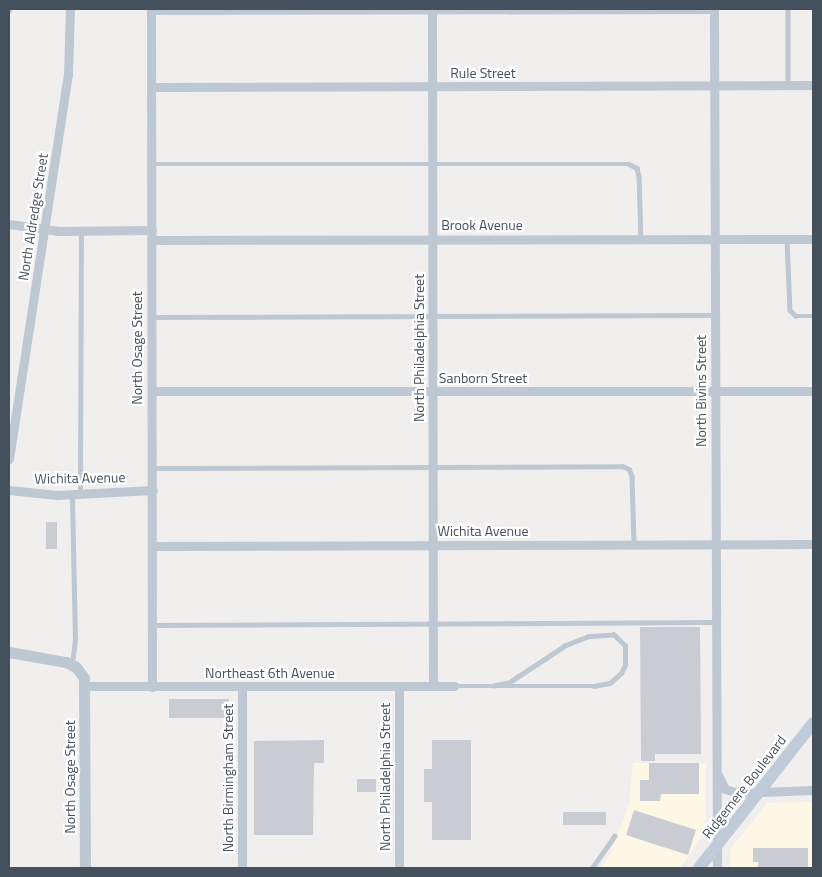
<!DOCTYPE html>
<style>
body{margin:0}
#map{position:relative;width:822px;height:877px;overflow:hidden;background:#f1eeee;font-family:"Titillium Web",sans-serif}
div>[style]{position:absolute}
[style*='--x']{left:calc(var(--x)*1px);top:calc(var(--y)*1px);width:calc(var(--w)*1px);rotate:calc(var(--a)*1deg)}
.commercial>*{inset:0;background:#fef7e5}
.building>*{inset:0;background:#c9cdd3}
.service>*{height:4.5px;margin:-2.25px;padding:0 2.25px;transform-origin:2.25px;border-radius:2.25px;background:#bdc8d2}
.minor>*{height:9px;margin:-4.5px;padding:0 4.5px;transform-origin:4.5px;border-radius:4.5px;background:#bdc8d2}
.tertiary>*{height:11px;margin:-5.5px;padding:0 5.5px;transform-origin:5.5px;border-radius:5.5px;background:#bdc8d2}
.secondary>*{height:12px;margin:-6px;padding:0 6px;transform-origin:6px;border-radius:6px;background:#bfcbd9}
span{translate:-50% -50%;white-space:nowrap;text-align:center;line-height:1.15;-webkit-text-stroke:4.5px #fff;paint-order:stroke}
.street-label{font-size:14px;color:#44515d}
.frame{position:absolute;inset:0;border:10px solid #44515d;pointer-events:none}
</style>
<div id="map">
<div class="commercial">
<i style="clip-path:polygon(633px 763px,706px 763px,705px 831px,680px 868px,601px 868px,612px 850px,629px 804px)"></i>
<i style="clip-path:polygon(813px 802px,813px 868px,731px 868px,730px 850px,767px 803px)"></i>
</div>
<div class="building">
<i style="clip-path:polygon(46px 522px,57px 522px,57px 549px,46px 549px)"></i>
<i style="clip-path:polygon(640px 627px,700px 627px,701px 754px,655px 754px,655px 761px,641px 761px)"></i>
<i style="clip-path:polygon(169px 699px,229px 699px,229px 718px,169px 718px)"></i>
<i style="clip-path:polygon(324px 740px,324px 763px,314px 763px,313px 835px,254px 835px,254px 741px)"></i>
<i style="clip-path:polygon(432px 740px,471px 740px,471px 840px,432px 840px,432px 802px,424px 802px,424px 769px,432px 769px)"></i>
<i style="clip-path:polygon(649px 763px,699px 763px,699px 794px,661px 794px,660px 801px,640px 801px,640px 780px,649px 780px)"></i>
<i style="clip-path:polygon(357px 779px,376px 779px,376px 792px,357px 792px)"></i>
<i style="clip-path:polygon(634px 810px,696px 830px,688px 855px,626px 835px)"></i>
<i style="clip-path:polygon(563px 812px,606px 812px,606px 825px,563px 825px)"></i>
<i style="clip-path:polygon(753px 848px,808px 848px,808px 868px,758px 868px,758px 862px,753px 862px)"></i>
</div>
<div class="service">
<i style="--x:788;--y:9;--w:76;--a:90"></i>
<i style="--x:9;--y:11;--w:2;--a:-90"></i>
<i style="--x:151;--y:12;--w:563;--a:-0.1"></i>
<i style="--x:152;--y:164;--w:477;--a:0"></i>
<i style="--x:629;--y:164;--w:9;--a:27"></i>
<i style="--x:637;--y:168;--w:8;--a:76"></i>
<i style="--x:639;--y:176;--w:63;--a:88.2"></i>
<i style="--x:787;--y:239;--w:71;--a:87.6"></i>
<i style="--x:790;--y:310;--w:8;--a:45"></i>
<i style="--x:796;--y:316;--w:17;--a:0"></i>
<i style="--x:152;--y:317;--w:563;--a:-0.2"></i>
<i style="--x:152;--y:468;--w:470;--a:-0.2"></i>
<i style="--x:622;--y:466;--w:8;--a:23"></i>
<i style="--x:629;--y:469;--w:8;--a:67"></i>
<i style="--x:632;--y:476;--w:68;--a:88.3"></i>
<i style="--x:80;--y:494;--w:263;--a:-89.8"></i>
<i style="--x:152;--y:625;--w:564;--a:-0.3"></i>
<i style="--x:72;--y:664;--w:23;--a:-83"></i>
<i style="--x:75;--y:641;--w:147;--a:-91.2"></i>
<i style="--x:454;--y:686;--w:140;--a:0"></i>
<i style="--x:594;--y:686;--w:16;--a:-11"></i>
<i style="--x:610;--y:683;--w:15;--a:-42"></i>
<i style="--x:621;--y:673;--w:9;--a:-63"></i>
<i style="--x:625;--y:665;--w:19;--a:-90"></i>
<i style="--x:625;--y:646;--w:16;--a:-135"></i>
<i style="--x:614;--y:635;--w:26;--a:176"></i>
<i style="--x:588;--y:637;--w:25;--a:159"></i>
<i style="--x:565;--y:646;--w:67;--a:146.5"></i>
<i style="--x:509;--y:683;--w:15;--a:169"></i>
<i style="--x:592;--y:868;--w:39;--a:-55"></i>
</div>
<div class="minor">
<i style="--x:151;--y:9;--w:678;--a:89.92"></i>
<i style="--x:432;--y:9;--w:677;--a:89.92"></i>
<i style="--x:714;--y:9;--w:859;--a:89.8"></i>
<i style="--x:152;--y:87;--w:661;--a:-0.17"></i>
<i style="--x:9;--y:224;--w:50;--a:8"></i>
<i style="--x:59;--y:231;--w:93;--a:-0.6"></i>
<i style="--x:152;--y:240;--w:661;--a:-0.09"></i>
<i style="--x:152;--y:391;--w:661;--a:0"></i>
<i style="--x:9;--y:459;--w:389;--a:-81.3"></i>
<i style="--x:68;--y:75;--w:66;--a:-88.3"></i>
<i style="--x:9;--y:490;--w:48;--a:5.9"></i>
<i style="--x:57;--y:495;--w:96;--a:-3"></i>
<i style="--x:152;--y:546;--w:661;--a:-0.17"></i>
<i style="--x:86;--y:686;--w:368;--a:0"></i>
<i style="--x:242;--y:687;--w:181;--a:90"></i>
<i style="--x:718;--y:775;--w:16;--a:63"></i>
<i style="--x:725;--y:789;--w:14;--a:17"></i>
<i style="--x:738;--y:793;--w:75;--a:-2.3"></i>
<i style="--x:399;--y:868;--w:182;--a:-90"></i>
</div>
<div class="tertiary">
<i style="--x:9;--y:652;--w:58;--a:10"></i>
<i style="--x:66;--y:662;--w:11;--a:27"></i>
<i style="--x:76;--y:667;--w:14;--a:54"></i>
<i style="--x:84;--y:678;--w:190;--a:89.7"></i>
</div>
<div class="secondary">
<i style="--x:699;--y:868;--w:184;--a:-51.8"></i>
</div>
<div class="street-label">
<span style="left:483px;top:73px">Rule Street</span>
<span style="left:33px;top:217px;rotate:-81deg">North Aldredge Street</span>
<span style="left:482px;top:225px">Brook Avenue</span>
<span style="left:137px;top:348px;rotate:-90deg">North Osage Street</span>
<span style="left:419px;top:348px;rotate:-90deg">North Philadelphia Street</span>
<span style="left:483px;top:378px">Sanborn Street</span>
<span style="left:701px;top:391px;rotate:-90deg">North Bivins Street</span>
<span style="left:80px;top:478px;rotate:-1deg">Wichita Avenue</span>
<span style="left:483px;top:531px">Wichita Avenue</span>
<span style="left:270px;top:673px">Northeast 6th Avenue</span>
<span style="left:70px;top:777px;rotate:-90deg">North Osage Street</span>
<span style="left:385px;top:777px;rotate:-90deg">North Philadelphia Street</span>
<span style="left:228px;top:778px;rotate:-90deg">North Birmingham Street</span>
<span style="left:744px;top:787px;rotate:-52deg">Ridgemere Boulevard</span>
</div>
<div class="frame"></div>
</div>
